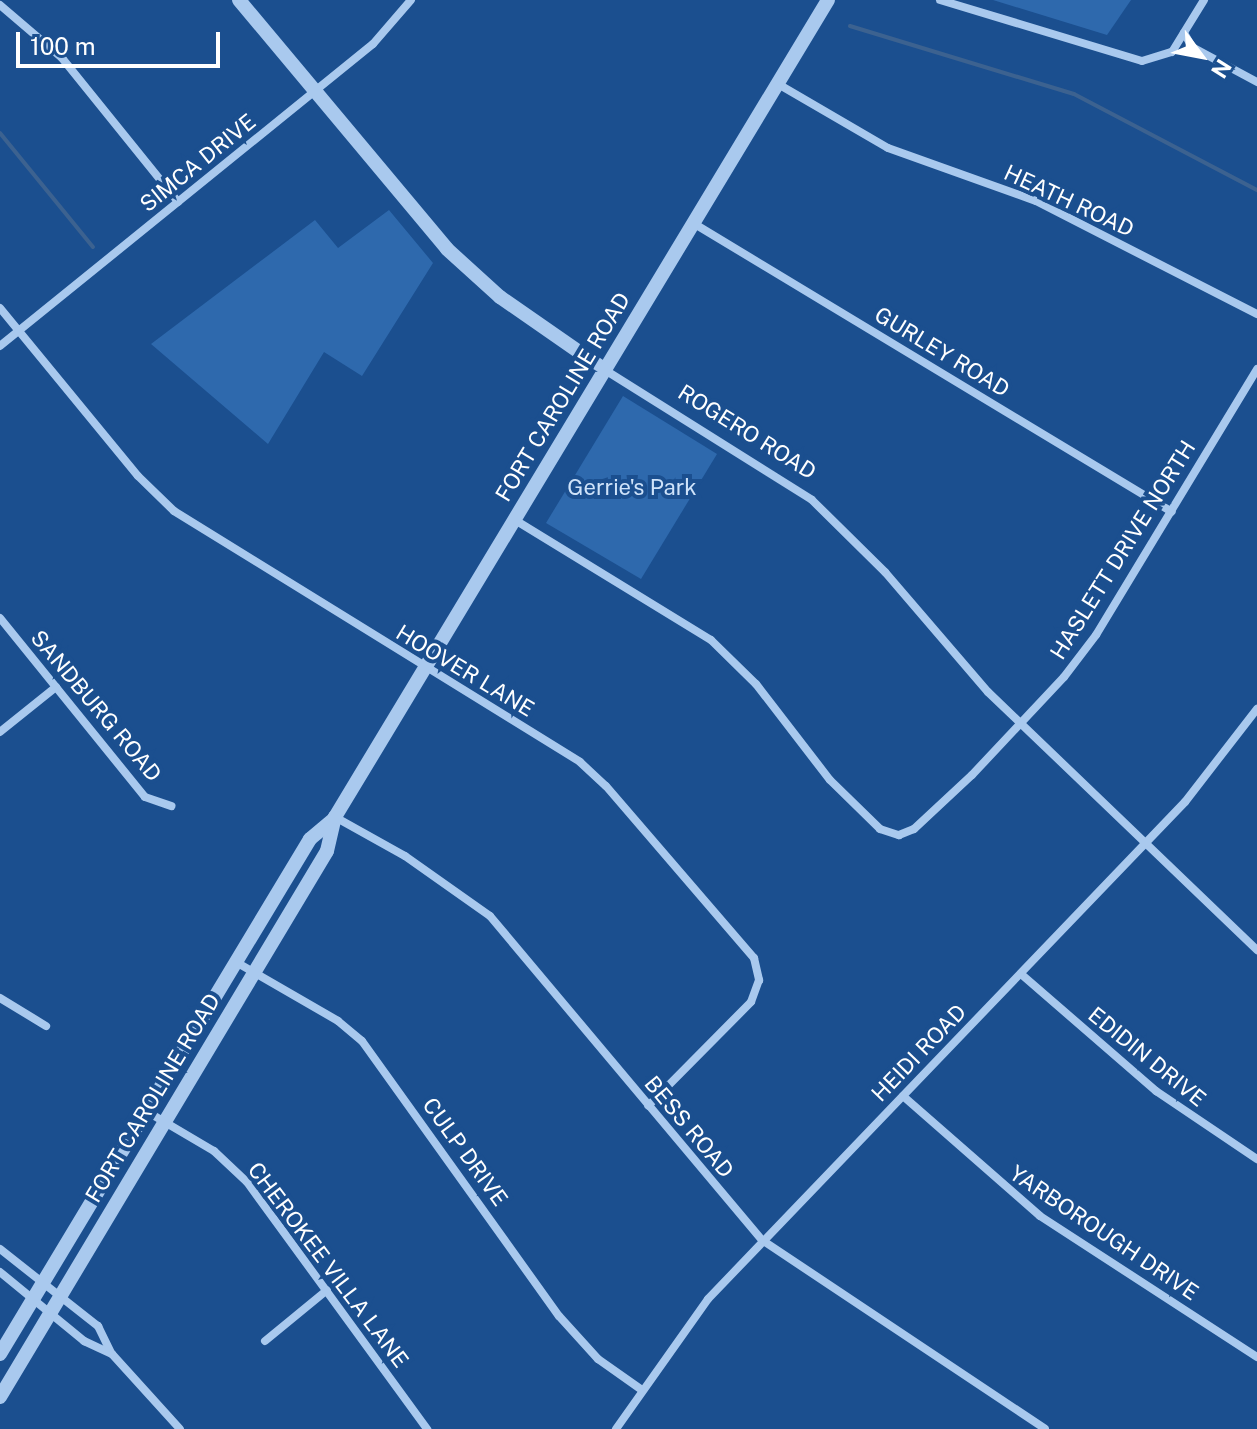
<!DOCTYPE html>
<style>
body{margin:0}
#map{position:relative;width:1257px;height:1429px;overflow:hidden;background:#1b4f8f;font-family:"Public Sans",sans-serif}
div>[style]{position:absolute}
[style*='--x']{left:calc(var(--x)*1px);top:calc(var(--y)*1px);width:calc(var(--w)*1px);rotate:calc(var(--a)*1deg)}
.green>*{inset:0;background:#2e69ad}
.stream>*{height:4px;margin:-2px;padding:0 2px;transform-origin:2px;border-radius:2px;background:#3c6290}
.minor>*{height:8px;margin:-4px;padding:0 4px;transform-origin:4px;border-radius:4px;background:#a9c9ee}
.tertiary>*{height:14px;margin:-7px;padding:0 7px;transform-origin:7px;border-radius:7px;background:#a9c9ee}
span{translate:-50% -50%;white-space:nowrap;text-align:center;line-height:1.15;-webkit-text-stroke:8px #1b4f8f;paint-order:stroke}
.street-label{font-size:22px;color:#fff}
.park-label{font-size:22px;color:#cfe3fa}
.north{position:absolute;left:1161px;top:16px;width:80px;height:80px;-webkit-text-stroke:6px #1b4f8f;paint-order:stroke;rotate:122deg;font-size:22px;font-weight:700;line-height:32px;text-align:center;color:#fff}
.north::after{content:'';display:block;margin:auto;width:28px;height:36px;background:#fff;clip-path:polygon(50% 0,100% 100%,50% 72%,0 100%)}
.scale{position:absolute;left:16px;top:32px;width:204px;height:36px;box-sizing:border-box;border:4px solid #fff;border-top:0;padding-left:10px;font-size:24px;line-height:28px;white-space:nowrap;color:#fff;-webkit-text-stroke:6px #1b4f8f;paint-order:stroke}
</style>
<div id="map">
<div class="green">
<i style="clip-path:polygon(993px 0,1131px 0,1107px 35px)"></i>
<i style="clip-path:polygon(389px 210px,433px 263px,362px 376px,324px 352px,268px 444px,151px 344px,315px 220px,338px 248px)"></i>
<i style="clip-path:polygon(623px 396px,717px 454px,641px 579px,546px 523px)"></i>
</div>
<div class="stream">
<i style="--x:850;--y:26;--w:234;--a:16.9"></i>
<i style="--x:1074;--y:94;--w:207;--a:27.7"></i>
<i style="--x:0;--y:133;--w:147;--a:50.8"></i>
</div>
<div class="minor">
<i style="--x:940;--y:0;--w:211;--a:16.8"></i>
<i style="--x:1142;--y:61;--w:31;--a:-17"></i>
<i style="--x:1172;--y:52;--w:61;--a:-58.4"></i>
<i style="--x:0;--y:5;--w:82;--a:40.5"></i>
<i style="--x:62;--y:58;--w:185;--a:51.1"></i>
<i style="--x:1184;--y:33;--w:16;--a:60"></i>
<i style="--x:1192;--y:47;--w:74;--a:28.3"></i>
<i style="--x:778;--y:84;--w:127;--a:30.2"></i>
<i style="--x:888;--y:148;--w:157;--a:19.7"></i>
<i style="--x:1036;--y:201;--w:248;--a:27.1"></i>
<i style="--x:693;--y:223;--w:559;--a:31.1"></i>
<i style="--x:0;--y:308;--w:217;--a:50.6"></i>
<i style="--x:138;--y:476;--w:50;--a:44.2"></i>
<i style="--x:174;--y:511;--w:477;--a:31.7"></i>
<i style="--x:580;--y:762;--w:35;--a:43"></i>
<i style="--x:606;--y:786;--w:227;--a:49.3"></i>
<i style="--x:754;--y:958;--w:23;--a:77"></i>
<i style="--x:759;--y:980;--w:23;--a:110"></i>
<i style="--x:751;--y:1002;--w:146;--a:134.7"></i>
<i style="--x:0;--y:346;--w:480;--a:-39"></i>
<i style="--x:373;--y:44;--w:58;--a:-49.2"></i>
<i style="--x:605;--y:370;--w:244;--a:32.1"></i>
<i style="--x:812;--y:500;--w:103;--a:44.6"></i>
<i style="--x:885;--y:572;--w:158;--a:49.4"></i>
<i style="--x:988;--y:692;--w:373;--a:43.8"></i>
<i style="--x:515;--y:520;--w:230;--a:31.5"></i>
<i style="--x:711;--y:640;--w:63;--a:44.4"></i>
<i style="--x:756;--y:684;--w:121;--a:52.4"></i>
<i style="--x:830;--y:780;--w:70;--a:44.4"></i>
<i style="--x:880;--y:829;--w:20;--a:18"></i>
<i style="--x:899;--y:835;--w:16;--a:-22"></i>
<i style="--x:914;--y:829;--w:79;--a:-43"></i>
<i style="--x:972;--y:775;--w:134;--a:-46.8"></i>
<i style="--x:1064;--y:677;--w:53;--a:-52.7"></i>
<i style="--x:1096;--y:635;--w:311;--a:-58.8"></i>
<i style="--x:0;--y:618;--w:230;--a:51"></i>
<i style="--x:145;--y:797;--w:28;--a:19"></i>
<i style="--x:0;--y:732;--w:72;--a:-38.8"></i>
<i style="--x:335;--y:817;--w:80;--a:29.1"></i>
<i style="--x:405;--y:856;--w:104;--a:35.2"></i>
<i style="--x:490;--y:916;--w:423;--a:50"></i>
<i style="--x:762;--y:1240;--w:340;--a:33.7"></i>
<i style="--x:236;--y:962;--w:118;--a:30"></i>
<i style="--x:338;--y:1021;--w:31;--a:40"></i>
<i style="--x:362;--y:1041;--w:338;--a:54.4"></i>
<i style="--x:559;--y:1316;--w:58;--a:47.8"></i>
<i style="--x:598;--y:1359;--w:54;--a:35.2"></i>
<i style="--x:1021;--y:974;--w:179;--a:40.9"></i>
<i style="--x:1156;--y:1091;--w:122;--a:34"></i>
<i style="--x:0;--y:998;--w:54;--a:31.3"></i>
<i style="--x:903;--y:1096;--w:182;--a:41.2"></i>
<i style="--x:1040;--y:1216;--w:259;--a:33"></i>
<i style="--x:146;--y:1111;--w:79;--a:30.5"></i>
<i style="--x:214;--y:1151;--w:45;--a:43.2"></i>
<i style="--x:247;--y:1182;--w:306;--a:53.9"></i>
<i style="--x:0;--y:1249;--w:125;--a:38.2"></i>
<i style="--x:98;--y:1326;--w:30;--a:64"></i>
<i style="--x:0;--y:1272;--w:109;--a:39.4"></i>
<i style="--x:84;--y:1341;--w:31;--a:25"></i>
<i style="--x:112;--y:1354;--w:101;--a:47.8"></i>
<i style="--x:265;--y:1341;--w:80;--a:-39.4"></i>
<i style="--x:616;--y:1429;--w:159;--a:-54.7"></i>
<i style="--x:708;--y:1299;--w:689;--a:-46.18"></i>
<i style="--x:1185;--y:802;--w:118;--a:-52.3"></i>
</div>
<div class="tertiary">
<i style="--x:239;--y:0;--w:324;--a:50.1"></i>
<i style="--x:447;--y:249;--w:72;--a:42.2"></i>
<i style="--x:500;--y:297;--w:128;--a:34.8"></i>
<i style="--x:0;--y:1354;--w:601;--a:-58.95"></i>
<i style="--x:310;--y:839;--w:33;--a:-40"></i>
<i style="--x:0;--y:1397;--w:636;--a:-59.08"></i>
<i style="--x:327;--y:851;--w:35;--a:-77"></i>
<i style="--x:335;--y:817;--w:954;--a:-58.89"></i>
</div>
<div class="street-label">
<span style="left:198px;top:163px;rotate:-39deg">SIMCA DRIVE</span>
<span style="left:1069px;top:201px;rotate:25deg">HEATH ROAD</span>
<span style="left:942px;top:352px;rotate:31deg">GURLEY ROAD</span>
<span style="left:563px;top:397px;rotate:-59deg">FORT CAROLINE ROAD</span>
<span style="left:747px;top:432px;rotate:32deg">ROGERO ROAD</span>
<span style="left:1123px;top:550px;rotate:-58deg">HASLETT DRIVE NORTH</span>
<span style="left:465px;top:671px;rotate:31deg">HOOVER LANE</span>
<span style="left:96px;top:706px;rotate:50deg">SANDBURG ROAD</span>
<span style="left:919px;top:1053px;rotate:-46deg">HEIDI ROAD</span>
<span style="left:1147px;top:1057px;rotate:39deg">EDIDIN DRIVE</span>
<span style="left:153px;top:1098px;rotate:-59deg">FORT CAROLINE ROAD</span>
<span style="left:689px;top:1127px;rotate:50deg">BESS ROAD</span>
<span style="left:465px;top:1152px;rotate:54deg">CULP DRIVE</span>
<span style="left:1104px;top:1233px;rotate:34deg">YARBOROUGH DRIVE</span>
<span style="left:328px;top:1265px;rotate:53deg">CHEROKEE VILLA LANE</span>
</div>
<div class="park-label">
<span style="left:632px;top:488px">Gerrie's Park</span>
</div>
<div class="north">N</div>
<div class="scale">100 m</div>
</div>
